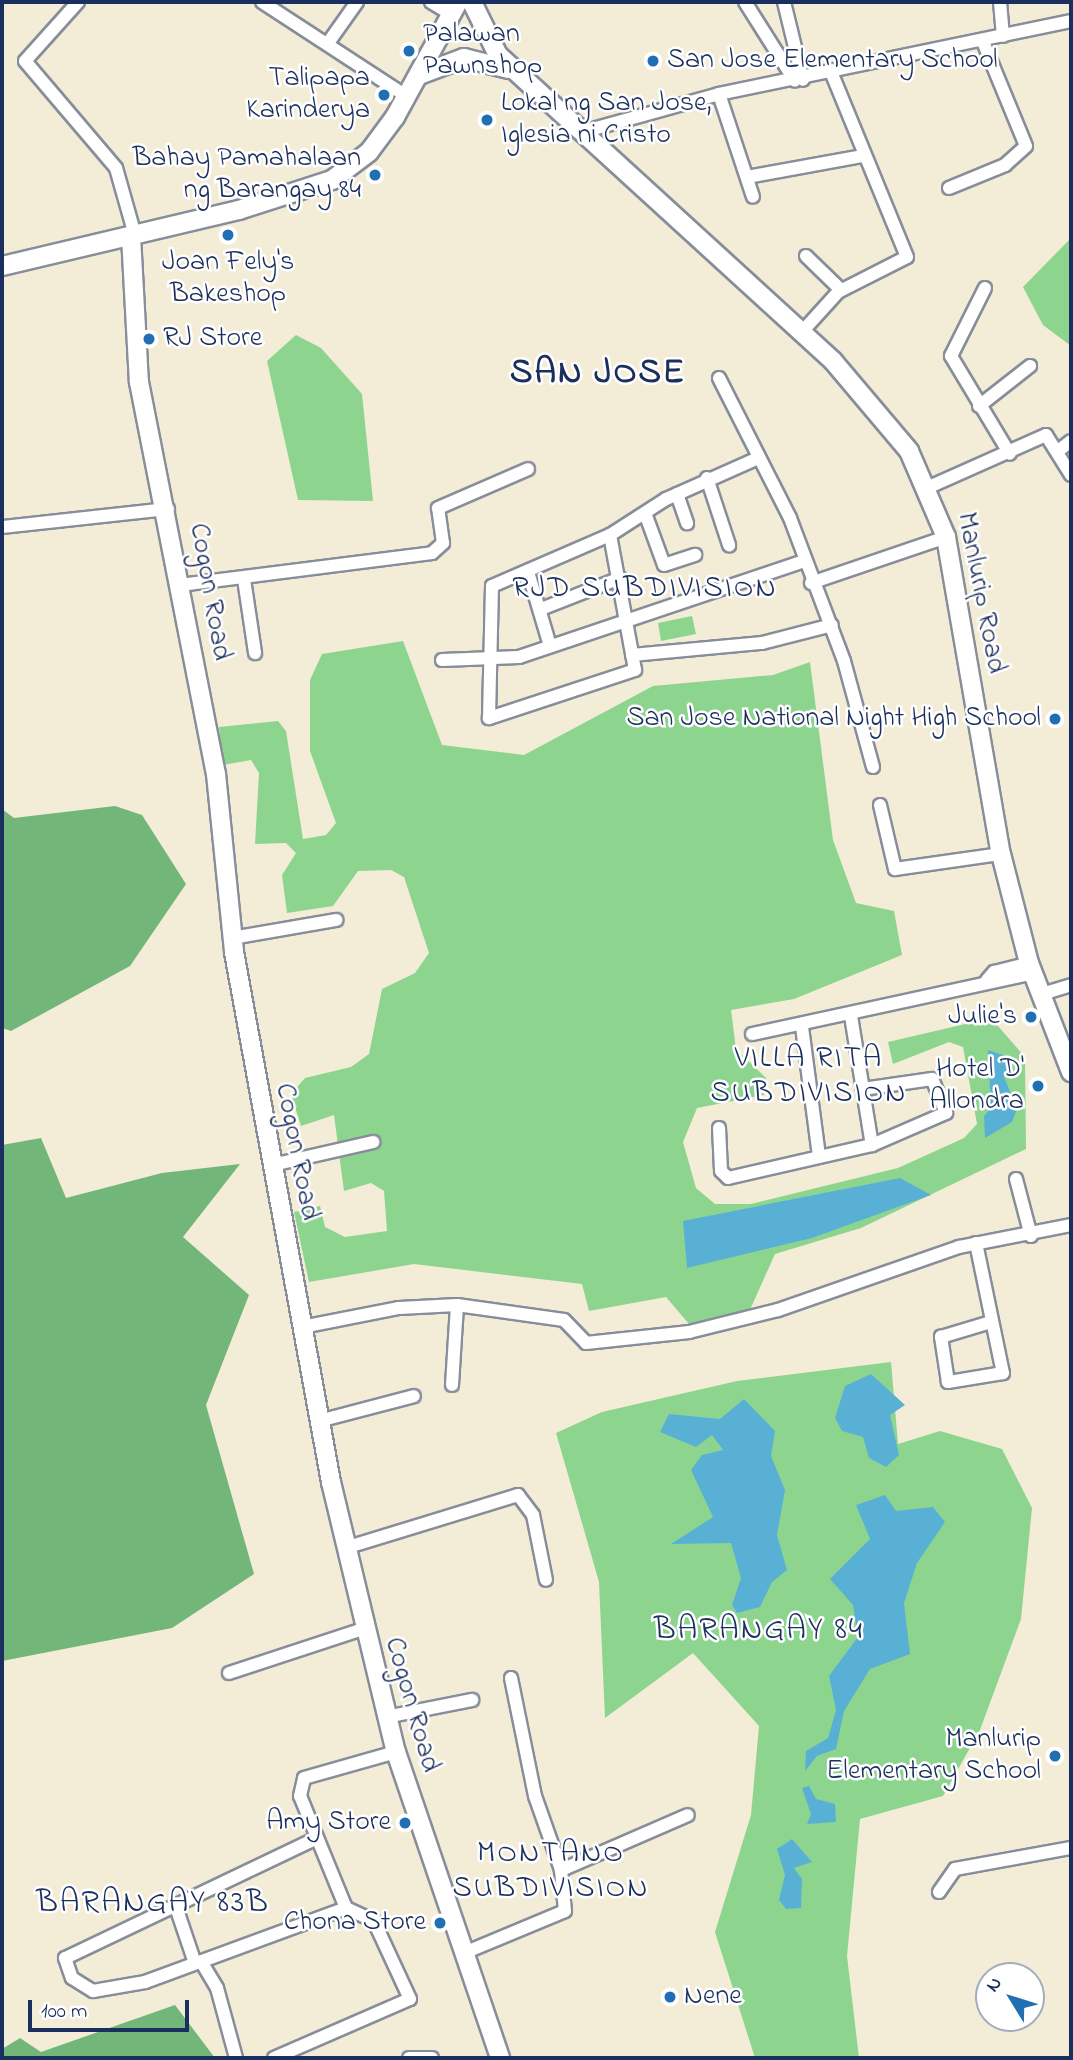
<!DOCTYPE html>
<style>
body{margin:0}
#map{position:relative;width:1073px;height:2060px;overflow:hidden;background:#f3ecd7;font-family:"Indie Flower",sans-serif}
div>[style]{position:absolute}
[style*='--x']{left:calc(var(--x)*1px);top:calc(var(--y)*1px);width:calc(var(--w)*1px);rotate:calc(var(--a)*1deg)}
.green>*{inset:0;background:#8dd58f}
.forest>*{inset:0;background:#72b67a}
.water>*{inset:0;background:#58b1d5}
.roads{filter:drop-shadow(2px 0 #878e9a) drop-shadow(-2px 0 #878e9a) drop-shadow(0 2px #878e9a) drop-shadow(0 -2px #878e9a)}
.street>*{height:12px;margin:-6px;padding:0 6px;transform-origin:6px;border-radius:6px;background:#fff}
.secondary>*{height:18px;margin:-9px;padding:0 9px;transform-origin:9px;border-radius:9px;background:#fff}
.dots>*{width:19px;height:19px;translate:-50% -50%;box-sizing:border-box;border:4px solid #fff;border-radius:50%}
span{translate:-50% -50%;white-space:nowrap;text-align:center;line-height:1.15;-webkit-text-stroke:5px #fff;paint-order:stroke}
.poi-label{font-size:28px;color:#1b2f5e}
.left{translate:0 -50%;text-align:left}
.right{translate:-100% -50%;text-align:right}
.street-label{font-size:28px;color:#1b2f5e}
.neighbourhood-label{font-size:30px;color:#1b2f5e;letter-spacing:2px}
.quarter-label{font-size:32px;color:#1b2f5e;letter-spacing:2px}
.district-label{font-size:35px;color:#1b2f5e;font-weight:700;letter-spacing:2px}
.frame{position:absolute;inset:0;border:4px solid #1b2f5e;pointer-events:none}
.north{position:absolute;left:975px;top:1962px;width:70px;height:70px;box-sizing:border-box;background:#fff;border:2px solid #a4acbf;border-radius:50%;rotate:308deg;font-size:19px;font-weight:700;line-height:28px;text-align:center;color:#1b2f5e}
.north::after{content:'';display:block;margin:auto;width:24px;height:32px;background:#1f6fb2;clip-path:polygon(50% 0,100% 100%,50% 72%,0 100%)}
.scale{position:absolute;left:28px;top:2000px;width:161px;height:32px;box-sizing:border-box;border:4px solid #1b2f5e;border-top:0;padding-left:9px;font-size:21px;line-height:24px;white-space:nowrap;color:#1b2f5e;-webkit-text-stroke:5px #fff;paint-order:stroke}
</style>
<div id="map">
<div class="green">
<i style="clip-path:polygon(1071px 238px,1071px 346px,1043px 325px,1023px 287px)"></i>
<i style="clip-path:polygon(296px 335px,321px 348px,362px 394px,373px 501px,298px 500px,267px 361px)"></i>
<i style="clip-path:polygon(692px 616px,696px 634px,661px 641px,658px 623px)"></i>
<i style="clip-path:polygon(403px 641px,442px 745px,524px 755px,653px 686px,773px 675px,810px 662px,833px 840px,856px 903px,894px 911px,902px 955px,794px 999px,731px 1010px,736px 1049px,766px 1078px,764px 1095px,697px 1108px,683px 1142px,696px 1188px,715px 1204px,751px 1204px,898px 1168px,964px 1138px,977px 1124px,963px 1047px,949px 1042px,893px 1064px,888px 1042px,991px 1018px,1025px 1057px,1026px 1149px,861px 1228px,775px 1254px,749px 1312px,689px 1324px,666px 1297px,589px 1311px,582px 1284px,414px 1264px,309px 1282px,294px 1212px,320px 1206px,325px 1227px,345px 1237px,387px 1231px,384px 1191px,371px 1183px,344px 1191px,334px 1115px,301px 1126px,291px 1094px,305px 1078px,351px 1067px,369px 1054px,382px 989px,415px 973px,429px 953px,404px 877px,391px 870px,358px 871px,333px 906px,287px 913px,282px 875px,296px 853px,286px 843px,255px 844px,259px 773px,251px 760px,223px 765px,219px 727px,278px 721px,286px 731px,303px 839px,326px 835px,336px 823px,310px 751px,310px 680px,322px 654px)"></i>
<i style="clip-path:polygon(891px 1362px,898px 1444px,940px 1431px,1002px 1449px,1032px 1508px,1021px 1619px,980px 1730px,943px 1796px,860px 1819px,847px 1956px,859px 2058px,755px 2058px,715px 1932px,751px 1815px,759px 1726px,693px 1653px,605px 1718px,599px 1582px,556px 1433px,602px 1412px,737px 1381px)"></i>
</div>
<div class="forest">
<i style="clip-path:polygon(115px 806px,142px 815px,186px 884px,130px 966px,11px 1031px,2px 1028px,2px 809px,14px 818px)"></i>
<i style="clip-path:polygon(41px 1138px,66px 1198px,162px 1173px,240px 1164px,183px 1237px,249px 1295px,206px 1405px,254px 1574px,172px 1628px,2px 1661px,2px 1145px)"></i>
<i style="clip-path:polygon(175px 2005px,215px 2058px,2px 2058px,2px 2049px,20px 2038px,41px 2052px)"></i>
</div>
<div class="water">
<i style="clip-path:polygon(988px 1050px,1012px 1058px,1004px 1077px,1017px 1109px,1012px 1122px,985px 1138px,984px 1116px,991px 1108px)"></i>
<i style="clip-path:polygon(900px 1178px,931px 1195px,812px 1238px,687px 1268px,683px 1221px)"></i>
<i style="clip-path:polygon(871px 1374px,905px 1405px,890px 1415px,899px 1455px,886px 1467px,869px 1458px,863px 1437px,842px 1431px,835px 1418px,845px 1386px)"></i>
<i style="clip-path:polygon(744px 1399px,775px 1431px,771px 1456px,785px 1490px,777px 1535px,787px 1570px,772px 1582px,760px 1607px,737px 1613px,732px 1605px,741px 1578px,731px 1543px,671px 1544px,713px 1517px,691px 1470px,702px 1455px,723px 1450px,712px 1435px,696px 1447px,660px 1432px,669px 1414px,720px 1419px)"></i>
<i style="clip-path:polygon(885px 1495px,896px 1511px,933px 1507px,945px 1522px,917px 1563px,904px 1603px,910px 1654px,870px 1669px,844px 1711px,836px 1749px,817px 1756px,805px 1771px,806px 1751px,828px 1738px,836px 1710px,829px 1676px,858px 1637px,853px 1605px,830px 1579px,870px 1539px,856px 1505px)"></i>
<i style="clip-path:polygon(809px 1786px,816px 1799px,835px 1804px,836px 1822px,807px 1824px,811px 1814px,802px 1788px)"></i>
<i style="clip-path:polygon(792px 1839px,812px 1862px,794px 1868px,802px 1879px,801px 1908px,786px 1909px,779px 1900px,785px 1875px,777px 1849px)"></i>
</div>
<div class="roads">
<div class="street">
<i style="--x:78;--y:2;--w:79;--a:131.9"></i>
<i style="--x:25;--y:61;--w:140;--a:49.6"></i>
<i style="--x:116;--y:168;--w:70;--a:74.2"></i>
<i style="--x:262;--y:2;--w:172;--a:33.1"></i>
<i style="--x:431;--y:2;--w:23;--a:31"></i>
<i style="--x:745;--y:2;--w:93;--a:57.7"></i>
<i style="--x:784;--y:2;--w:80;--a:76.3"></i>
<i style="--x:1000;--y:2;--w:34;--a:85"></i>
<i style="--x:328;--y:43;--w:50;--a:-54.7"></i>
<i style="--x:719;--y:94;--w:108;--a:71.7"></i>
<i style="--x:582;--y:132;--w:142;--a:-15.5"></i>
<i style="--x:719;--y:94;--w:359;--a:-11.7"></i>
<i style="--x:747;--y:177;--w:118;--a:-10.3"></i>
<i style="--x:949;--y:188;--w:61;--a:-22.3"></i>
<i style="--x:1005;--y:165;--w:28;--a:-42"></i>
<i style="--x:1026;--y:146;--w:110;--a:-112.4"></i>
<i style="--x:806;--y:256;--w:49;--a:44.2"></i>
<i style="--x:985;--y:288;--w:76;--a:116.6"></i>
<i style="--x:951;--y:356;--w:114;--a:59"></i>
<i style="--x:801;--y:333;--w:55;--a:-47.9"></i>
<i style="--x:838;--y:292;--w:77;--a:-26.9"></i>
<i style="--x:907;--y:257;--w:198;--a:-112.3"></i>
<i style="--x:719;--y:378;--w:157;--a:63.1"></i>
<i style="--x:790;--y:518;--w:153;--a:69.3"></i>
<i style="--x:844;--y:661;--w:110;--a:74.7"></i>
<i style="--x:979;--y:406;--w:65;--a:-38.1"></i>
<i style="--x:1058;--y:451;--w:16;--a:-38"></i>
<i style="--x:707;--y:478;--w:71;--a:71.8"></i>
<i style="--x:929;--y:487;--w:128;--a:-24"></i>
<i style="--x:1046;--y:435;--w:47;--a:58"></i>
<i style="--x:677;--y:494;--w:31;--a:71"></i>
<i style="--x:645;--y:513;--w:55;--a:69.9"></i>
<i style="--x:664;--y:565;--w:33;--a:-18"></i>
<i style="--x:2;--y:527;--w:167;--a:-6.2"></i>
<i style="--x:610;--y:535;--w:137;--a:79.5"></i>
<i style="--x:635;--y:670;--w:154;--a:161.8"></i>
<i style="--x:489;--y:718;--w:132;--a:-88.7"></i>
<i style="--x:492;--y:586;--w:129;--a:-23.4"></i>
<i style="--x:610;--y:535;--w:67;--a:-32.7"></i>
<i style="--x:666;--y:499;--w:98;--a:-24"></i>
<i style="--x:528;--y:572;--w:77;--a:73.4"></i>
<i style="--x:244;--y:579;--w:75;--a:81.5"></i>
<i style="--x:811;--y:583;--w:143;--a:-18.8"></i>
<i style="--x:180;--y:585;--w:254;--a:-7.2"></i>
<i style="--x:432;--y:553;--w:15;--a:-42"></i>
<i style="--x:443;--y:543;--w:35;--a:-98"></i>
<i style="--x:438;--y:508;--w:98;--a:-23.4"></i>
<i style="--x:541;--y:609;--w:85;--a:-21.4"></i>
<i style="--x:632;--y:655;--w:131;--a:-5.3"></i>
<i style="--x:762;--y:643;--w:72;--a:-14.4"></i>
<i style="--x:442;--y:660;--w:77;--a:-2.2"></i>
<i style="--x:519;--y:657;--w:301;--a:-18.6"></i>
<i style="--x:880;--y:805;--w:66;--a:76.8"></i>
<i style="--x:895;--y:869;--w:107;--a:-8.1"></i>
<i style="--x:232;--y:938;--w:106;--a:-9.8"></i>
<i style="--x:987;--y:980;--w:11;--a:-49"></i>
<i style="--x:994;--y:972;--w:36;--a:-14"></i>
<i style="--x:1042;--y:994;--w:30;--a:-17"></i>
<i style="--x:851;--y:1016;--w:131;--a:80.8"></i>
<i style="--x:802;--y:1027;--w:131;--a:82.5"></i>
<i style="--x:752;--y:1034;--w:288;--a:-12.2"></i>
<i style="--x:719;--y:1128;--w:43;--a:87.3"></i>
<i style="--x:721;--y:1171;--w:10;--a:45"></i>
<i style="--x:728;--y:1178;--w:148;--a:-12.9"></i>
<i style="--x:872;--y:1145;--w:81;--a:-23.4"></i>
<i style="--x:946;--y:1113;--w:37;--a:-112"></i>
<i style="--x:932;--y:1079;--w:70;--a:171.8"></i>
<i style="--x:272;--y:1165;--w:104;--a:-12.8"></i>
<i style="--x:1016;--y:1179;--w:59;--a:75.3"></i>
<i style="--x:976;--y:1243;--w:133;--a:78.3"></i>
<i style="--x:1003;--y:1373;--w:56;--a:170.7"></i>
<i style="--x:948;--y:1382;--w:46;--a:-98.8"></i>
<i style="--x:941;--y:1337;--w:52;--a:-16.7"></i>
<i style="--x:302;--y:1327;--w:99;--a:-11.1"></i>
<i style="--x:399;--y:1308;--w:58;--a:-3"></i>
<i style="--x:457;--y:1305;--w:108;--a:8"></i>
<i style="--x:564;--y:1320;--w:32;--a:46"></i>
<i style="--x:586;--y:1343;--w:104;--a:-6.1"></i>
<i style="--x:689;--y:1332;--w:92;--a:-13.9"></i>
<i style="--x:778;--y:1310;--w:192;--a:-19.2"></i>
<i style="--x:959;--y:1247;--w:114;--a:-11.1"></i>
<i style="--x:452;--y:1385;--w:80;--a:-86.4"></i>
<i style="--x:319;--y:1421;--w:98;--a:-14.7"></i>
<i style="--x:345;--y:1548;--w:181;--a:-17"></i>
<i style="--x:518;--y:1495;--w:25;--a:53"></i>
<i style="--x:533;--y:1515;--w:66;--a:78.7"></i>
<i style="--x:229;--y:1673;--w:141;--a:-18.2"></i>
<i style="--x:511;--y:1678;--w:120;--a:78.5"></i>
<i style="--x:535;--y:1796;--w:78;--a:70.6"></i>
<i style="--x:386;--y:1717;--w:88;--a:-11.2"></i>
<i style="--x:317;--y:1838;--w:279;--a:154.5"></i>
<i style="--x:65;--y:1958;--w:21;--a:71"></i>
<i style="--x:72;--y:1978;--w:25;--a:32"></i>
<i style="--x:93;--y:1991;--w:53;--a:-9.8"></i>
<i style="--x:145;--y:1982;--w:214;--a:-20.2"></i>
<i style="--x:939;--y:1892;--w:28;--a:-55"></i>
<i style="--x:955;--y:1869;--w:118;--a:-10.3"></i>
<i style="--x:176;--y:1907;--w:59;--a:71.3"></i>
<i style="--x:464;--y:1953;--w:109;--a:-22.6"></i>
<i style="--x:565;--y:1911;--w:41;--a:-95.6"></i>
<i style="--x:561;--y:1870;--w:138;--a:-23.4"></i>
<i style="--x:202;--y:1963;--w:29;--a:59"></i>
<i style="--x:217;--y:1988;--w:73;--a:74.8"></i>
<i style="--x:274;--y:2058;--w:148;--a:-23.5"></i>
<i style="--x:410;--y:1999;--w:86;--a:-114.8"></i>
<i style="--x:374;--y:1921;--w:31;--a:-155"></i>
<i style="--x:346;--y:1908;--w:121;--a:-112.3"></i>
<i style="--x:300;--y:1796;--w:18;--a:-77"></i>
<i style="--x:304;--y:1778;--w:96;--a:-15.8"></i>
<i style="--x:409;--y:2058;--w:23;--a:0"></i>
</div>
<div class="secondary">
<i style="--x:472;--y:2;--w:59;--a:63.9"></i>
<i style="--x:498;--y:55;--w:454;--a:42.4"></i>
<i style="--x:833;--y:361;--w:118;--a:49.8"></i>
<i style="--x:909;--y:451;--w:94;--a:66.7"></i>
<i style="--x:946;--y:537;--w:322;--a:80.2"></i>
<i style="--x:1001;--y:854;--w:113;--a:75.6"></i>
<i style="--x:1029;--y:963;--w:117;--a:68.9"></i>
<i style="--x:419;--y:75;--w:48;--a:-20.7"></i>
<i style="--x:464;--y:58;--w:45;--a:14"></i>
<i style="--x:131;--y:236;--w:146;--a:86.9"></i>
<i style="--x:139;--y:382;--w:399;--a:78.9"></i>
<i style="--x:216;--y:774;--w:179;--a:84.2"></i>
<i style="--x:234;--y:952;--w:539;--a:79.63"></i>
<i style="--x:331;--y:1482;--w:278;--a:76.5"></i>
<i style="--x:396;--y:1752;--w:323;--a:71.2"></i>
<i style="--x:2;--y:266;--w:244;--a:-13.3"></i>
<i style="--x:239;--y:210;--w:98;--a:-17.9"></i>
<i style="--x:332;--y:180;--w:46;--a:-37.1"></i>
<i style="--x:369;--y:152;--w:44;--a:-53.4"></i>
<i style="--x:395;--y:117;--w:131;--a:-61.3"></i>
</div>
</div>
<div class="dots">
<i style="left:409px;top:51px;background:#1f6fb2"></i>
<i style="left:653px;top:61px;background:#1f6fb2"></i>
<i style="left:384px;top:95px;background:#1f6fb2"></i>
<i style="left:487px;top:120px;background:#1f6fb2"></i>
<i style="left:375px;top:175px;background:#1f6fb2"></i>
<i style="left:228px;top:235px;background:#1f6fb2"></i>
<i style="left:149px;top:339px;background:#1f6fb2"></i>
<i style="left:1055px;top:719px;background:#1f6fb2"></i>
<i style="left:1031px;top:1017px;background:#1f6fb2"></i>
<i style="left:1038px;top:1086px;background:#1f6fb2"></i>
<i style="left:1055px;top:1756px;background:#1f6fb2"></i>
<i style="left:405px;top:1823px;background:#1f6fb2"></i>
<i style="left:440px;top:1923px;background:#1f6fb2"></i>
<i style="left:670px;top:1997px;background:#1f6fb2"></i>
</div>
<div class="poi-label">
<span class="left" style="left:423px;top:51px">Palawan<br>Pawnshop</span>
<span class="left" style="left:667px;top:61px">San Jose Elementary School</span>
<span class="right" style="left:370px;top:95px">Talipapa<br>Karinderya</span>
<span class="left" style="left:501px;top:120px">Lokal ng San Jose,<br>Iglesia ni Cristo</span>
<span class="right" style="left:361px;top:175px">Bahay Pamahalaan<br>ng Barangay 84</span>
<span style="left:228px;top:279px">Joan Fely's<br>Bakeshop</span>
<span class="left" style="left:163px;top:339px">RJ Store</span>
<span class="right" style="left:1041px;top:719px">San Jose National Night High School</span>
<span class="right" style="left:1017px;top:1017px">Julie's</span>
<span class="right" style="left:1024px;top:1086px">Hotel D'<br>Allondra</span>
<span class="right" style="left:1041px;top:1756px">Manlurip<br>Elementary School</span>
<span class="right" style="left:391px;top:1823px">Amy Store</span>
<span class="right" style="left:426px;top:1923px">Chona Store</span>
<span class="left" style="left:684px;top:1997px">Nene</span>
</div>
<div class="street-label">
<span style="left:209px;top:592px;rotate:80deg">Cogon Road</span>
<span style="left:980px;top:593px;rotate:79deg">Manlurip Road</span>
<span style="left:296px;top:1152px;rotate:79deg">Cogon Road</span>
<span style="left:411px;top:1705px;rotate:74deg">Cogon Road</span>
</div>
<div class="neighbourhood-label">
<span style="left:645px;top:589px">RJD SUBDIVISION</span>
<span style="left:809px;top:1076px">VILLA RITA<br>SUBDIVISION</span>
<span style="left:551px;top:1871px">MONTANO<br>SUBDIVISION</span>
</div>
<div class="quarter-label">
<span style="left:759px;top:1631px">BARANGAY 84</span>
<span style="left:153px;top:1904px">BARANGAY 83B</span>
</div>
<div class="district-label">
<span style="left:598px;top:374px">SAN JOSE</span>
</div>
<div class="frame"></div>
<div class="north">N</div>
<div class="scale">100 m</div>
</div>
